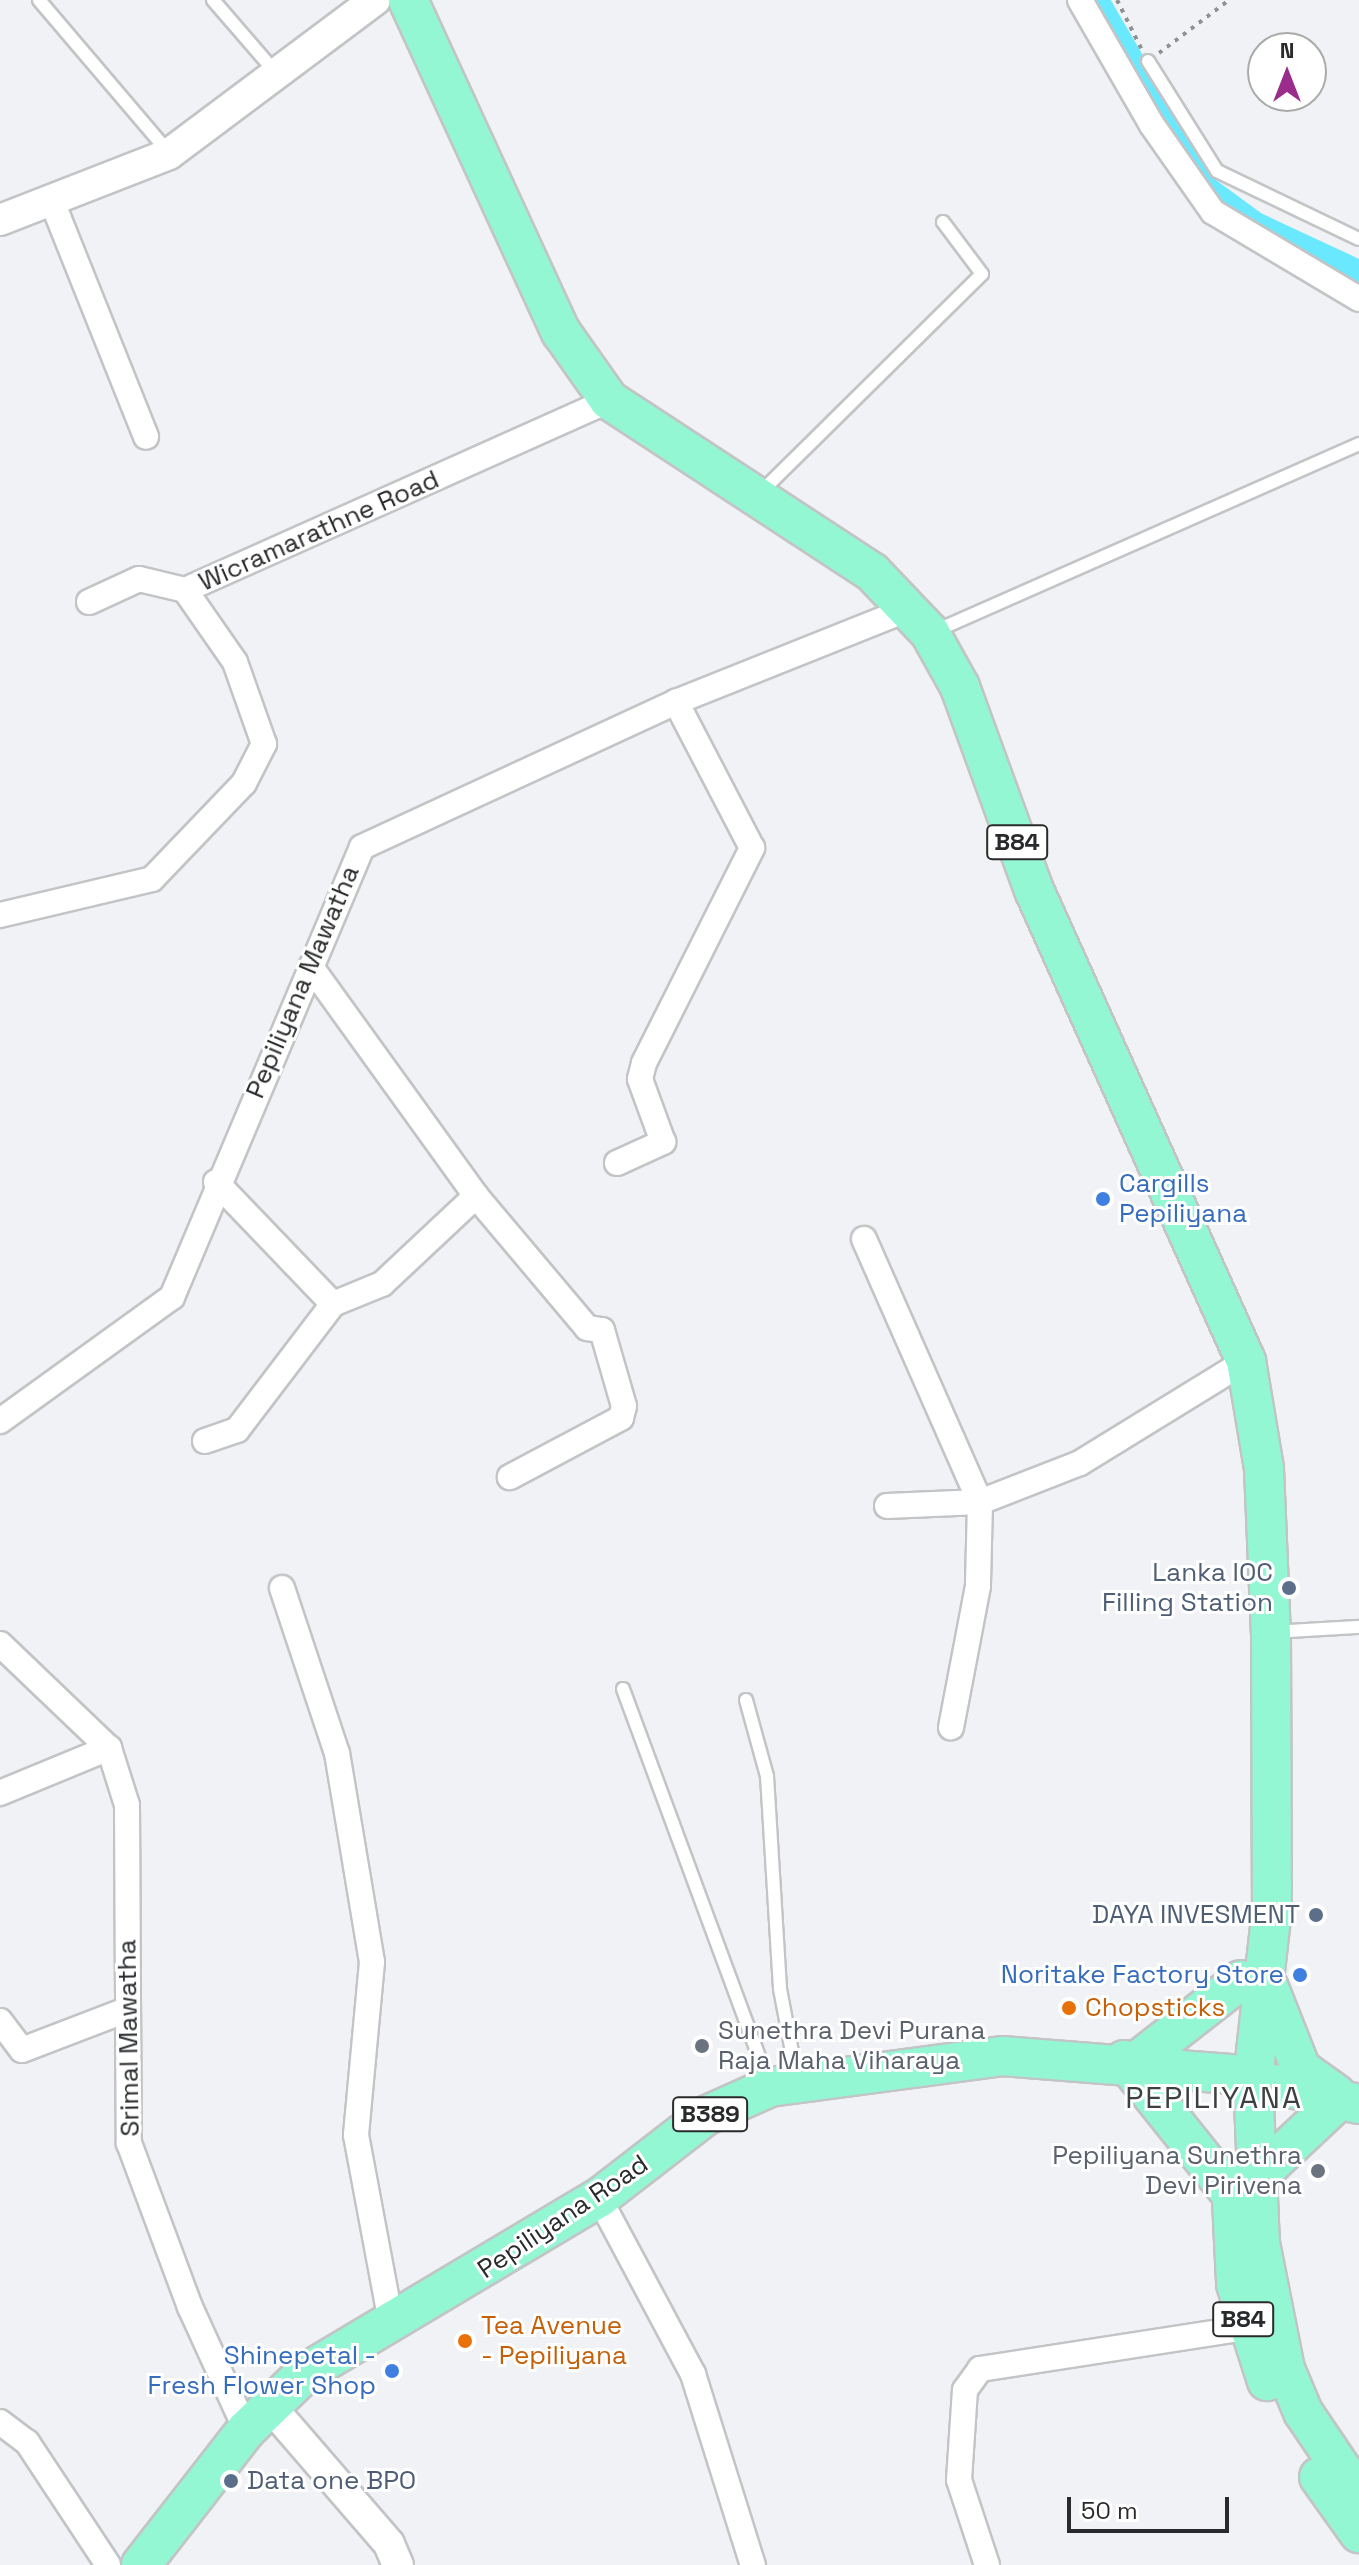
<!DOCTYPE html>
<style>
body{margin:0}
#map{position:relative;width:1359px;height:2565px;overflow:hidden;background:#f1f2f5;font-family:"Space Grotesk",sans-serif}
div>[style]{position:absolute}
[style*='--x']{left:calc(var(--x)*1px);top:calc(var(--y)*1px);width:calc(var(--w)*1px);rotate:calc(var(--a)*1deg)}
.canal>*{height:22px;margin:-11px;padding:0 11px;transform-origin:11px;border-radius:11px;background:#6ae9fe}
.path>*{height:4px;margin-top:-2px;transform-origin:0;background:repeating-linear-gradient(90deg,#909193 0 4px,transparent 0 10px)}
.roads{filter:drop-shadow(2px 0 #c2c4c6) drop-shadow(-2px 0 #c2c4c6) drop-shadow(0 2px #c2c4c6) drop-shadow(0 -2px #c2c4c6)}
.service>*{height:12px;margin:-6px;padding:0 6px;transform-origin:6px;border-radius:6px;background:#fff}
.minor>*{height:24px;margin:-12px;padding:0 12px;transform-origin:12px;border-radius:12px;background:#fff}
.tertiary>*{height:30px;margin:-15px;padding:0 15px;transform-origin:15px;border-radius:15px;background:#fff}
.primary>*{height:38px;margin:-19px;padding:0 19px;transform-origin:19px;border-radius:19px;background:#94f7d3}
.dots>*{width:22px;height:22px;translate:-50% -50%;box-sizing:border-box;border:4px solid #fff;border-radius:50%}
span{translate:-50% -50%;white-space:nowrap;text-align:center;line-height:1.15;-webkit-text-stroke:6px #fff;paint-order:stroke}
.shield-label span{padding:2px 6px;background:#fff;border:2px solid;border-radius:6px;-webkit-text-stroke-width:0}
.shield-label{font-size:24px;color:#292a2b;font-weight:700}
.street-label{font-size:26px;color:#292a2b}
.shop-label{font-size:26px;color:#366cbe}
.left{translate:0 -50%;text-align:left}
.right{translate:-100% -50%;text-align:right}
.service-label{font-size:26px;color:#4e5e75}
.food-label{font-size:26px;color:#c56008}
.worship-label{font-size:26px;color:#5b616d}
.quarter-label{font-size:30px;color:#3e4042;letter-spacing:2px}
.north{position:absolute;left:1247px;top:32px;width:80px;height:80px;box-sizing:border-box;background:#fff;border:2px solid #a9aaaa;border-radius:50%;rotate:0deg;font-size:22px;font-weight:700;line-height:32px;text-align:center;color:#292a2b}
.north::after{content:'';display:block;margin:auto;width:28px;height:36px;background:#9a2c8c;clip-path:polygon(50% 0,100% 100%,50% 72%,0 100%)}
.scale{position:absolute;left:1067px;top:2497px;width:162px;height:36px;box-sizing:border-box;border:4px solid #292a2b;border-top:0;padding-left:10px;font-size:24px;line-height:28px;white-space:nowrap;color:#292a2b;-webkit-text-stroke:6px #fff;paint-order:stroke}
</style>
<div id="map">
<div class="canal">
<i style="--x:1098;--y:0;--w:216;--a:59.8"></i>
<i style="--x:1207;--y:187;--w:61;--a:36.3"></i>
<i style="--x:1256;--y:223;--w:114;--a:25"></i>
</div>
<div class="path">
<i style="--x:1117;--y:0;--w:54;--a:63.4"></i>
<i style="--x:1159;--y:53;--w:88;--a:-37.1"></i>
</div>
<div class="roads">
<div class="service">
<i style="--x:39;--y:0;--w:201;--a:49.6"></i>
<i style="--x:213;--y:0;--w:96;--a:49.2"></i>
<i style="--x:1148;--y:61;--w:130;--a:57.9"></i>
<i style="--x:1217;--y:171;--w:157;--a:25.6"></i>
<i style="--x:761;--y:492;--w:310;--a:-44.6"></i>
<i style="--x:982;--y:274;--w:65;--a:-126.9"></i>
<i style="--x:933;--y:632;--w:466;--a:-23.8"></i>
<i style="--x:1274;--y:1632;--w:85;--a:-3.4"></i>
<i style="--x:623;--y:1689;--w:421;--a:69.7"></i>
<i style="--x:746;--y:1700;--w:79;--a:74.6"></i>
<i style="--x:767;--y:1776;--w:213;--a:86.5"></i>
<i style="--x:780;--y:1989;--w:91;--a:79.2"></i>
</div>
<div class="minor">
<i style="--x:1080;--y:0;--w:144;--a:60.1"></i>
<i style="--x:1152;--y:125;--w:106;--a:55"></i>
<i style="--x:1213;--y:212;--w:170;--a:30.8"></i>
<i style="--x:51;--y:199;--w:256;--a:68.2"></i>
<i style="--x:89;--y:602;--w:55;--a:-24.7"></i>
<i style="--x:139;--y:579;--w:47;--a:13.4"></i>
<i style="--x:0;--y:915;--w:156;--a:-13.3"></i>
<i style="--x:152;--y:879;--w:133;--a:-46.2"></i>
<i style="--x:244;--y:783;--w:44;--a:-62.9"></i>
<i style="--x:264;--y:744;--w:87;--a:-109.5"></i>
<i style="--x:235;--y:662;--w:88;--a:-124.8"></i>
<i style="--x:185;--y:590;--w:465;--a:-24.1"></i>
<i style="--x:311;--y:967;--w:282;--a:54.2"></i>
<i style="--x:476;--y:1196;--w:172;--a:49.9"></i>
<i style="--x:587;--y:1328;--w:15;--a:8"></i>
<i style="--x:602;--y:1330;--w:79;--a:73.9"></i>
<i style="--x:624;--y:1406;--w:12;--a:104"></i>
<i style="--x:621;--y:1418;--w:126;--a:152"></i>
<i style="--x:617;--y:1163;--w:51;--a:-24.5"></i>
<i style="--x:663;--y:1142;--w:67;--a:-110.1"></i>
<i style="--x:640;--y:1079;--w:16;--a:-76"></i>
<i style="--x:644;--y:1063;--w:241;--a:-63.3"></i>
<i style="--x:752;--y:848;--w:165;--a:-117.5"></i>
<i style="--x:216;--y:1182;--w:169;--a:46.2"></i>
<i style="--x:333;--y:1304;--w:53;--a:-22.2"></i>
<i style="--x:382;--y:1284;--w:129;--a:-43.1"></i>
<i style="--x:864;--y:1239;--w:287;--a:66.2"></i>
<i style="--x:980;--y:1502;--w:107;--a:-21.3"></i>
<i style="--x:1080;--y:1463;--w:195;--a:-31.6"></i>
<i style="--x:0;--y:1421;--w:212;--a:-35.8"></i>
<i style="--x:172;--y:1297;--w:488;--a:-67.1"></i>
<i style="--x:362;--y:847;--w:346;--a:-24.8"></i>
<i style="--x:676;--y:702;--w:253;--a:-21.8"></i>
<i style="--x:205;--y:1441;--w:34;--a:-19"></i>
<i style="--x:237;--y:1430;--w:158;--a:-52.7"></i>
<i style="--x:887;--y:1506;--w:93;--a:-2.5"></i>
<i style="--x:980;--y:1502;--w:84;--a:91.4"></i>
<i style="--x:978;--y:1586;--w:144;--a:100.8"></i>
<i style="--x:282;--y:1588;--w:174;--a:71.6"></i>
<i style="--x:337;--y:1753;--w:212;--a:80.5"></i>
<i style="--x:372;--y:1962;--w:174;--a:95.3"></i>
<i style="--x:356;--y:2135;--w:190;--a:79.4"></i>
<i style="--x:0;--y:1644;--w:151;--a:43.7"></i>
<i style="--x:109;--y:1748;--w:60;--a:72.5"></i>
<i style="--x:127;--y:1805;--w:338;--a:89.7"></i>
<i style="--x:129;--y:2143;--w:175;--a:69.6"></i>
<i style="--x:190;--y:2307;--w:135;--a:65.5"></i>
<i style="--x:0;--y:1793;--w:118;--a:-22.4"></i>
<i style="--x:0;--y:2021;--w:36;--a:53"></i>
<i style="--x:22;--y:2050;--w:111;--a:-21"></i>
<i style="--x:599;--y:2198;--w:200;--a:61.9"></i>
<i style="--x:693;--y:2374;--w:200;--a:72.6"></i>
<i style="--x:0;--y:2422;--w:34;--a:37"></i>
<i style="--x:27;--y:2442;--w:147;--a:56.6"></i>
<i style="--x:987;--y:2565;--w:89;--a:-108.2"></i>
<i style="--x:959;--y:2480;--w:90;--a:-86.2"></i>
<i style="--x:965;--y:2390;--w:26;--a:-54"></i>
<i style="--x:980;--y:2369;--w:267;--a:-8.8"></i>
</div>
<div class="tertiary">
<i style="--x:0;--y:220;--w:181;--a:-21.3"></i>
<i style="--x:169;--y:154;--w:257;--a:-36.8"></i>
<i style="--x:270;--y:2406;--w:182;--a:49.2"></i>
<i style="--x:389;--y:2544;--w:23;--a:67"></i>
</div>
<div class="primary">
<i style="--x:408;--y:0;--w:366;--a:65.3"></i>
<i style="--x:561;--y:332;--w:83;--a:54.8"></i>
<i style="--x:609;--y:400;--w:314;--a:33.2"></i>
<i style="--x:872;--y:572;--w:84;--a:46.4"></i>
<i style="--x:930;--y:633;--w:62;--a:60.9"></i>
<i style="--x:960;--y:687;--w:216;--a:70"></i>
<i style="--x:1034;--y:890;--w:517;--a:65.77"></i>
<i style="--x:1246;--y:1361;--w:109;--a:80.5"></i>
<i style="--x:1264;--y:1469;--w:164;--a:87.6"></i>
<i style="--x:1271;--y:1633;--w:276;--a:89.8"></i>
<i style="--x:1272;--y:1909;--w:170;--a:96.4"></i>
<i style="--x:1253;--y:2078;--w:165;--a:87.6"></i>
<i style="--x:1260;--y:2243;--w:128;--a:78.8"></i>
<i style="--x:1285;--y:2369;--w:47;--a:67.3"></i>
<i style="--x:1303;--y:2412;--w:100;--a:56"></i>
<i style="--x:1269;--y:1988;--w:87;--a:68.4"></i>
<i style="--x:1301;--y:2069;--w:43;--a:35.5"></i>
<i style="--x:1124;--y:2060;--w:173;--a:51.3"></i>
<i style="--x:1136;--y:2062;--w:133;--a:-38"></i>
<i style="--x:1255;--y:2179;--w:114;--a:-43.2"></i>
<i style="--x:1231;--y:2180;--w:104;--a:87.2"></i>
<i style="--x:1236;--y:2284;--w:102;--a:72.3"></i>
<i style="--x:1319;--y:2477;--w:69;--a:54.5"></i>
<i style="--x:141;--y:2565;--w:171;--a:-52.1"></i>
<i style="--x:246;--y:2430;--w:82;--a:-44"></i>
<i style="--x:305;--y:2373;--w:342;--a:-30.8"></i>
<i style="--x:599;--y:2198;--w:134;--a:-37.7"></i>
<i style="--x:705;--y:2116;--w:71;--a:-24"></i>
<i style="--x:770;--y:2087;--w:234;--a:-7.6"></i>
<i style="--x:1002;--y:2056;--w:229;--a:4.5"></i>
<i style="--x:1230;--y:2074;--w:132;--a:13.1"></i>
</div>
</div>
<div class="dots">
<i style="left:1103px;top:1199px;background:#3f7fe0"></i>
<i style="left:1289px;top:1588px;background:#5c6f8a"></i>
<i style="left:1316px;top:1915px;background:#5c6f8a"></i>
<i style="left:1300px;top:1975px;background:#3f7fe0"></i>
<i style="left:1069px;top:2008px;background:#e8710a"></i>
<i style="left:702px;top:2046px;background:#6b7280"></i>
<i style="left:1318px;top:2171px;background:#6b7280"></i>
<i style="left:465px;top:2341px;background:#e8710a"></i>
<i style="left:392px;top:2371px;background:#3f7fe0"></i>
<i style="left:231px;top:2481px;background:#5c6f8a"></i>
</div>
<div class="shield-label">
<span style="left:1017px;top:842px">B84</span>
<span style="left:710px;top:2114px">B389</span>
<span style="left:1243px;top:2319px">B84</span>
</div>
<div class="street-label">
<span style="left:319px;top:531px;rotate:-24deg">Wicramarathne Road</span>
<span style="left:303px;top:982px;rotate:-67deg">Pepiliyana Mawatha</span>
<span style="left:129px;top:2038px;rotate:-91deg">Srimal Mawatha</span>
<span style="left:563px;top:2217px;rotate:-34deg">Pepiliyana Road</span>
</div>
<div class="shop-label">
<span class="left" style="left:1119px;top:1199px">Cargills<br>Pepiliyana</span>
<span class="right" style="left:1284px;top:1975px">Noritake Factory Store</span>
<span class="right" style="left:376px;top:2371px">Shinepetal -<br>Fresh Flower Shop</span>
</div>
<div class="service-label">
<span class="right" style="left:1273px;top:1588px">Lanka IOC<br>Filling Station</span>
<span class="right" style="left:1300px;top:1915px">DAYA INVESMENT</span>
<span class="left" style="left:247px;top:2481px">Data one BPO</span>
</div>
<div class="food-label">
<span class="left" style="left:1085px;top:2008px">Chopsticks</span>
<span class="left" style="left:481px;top:2341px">Tea Avenue<br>- Pepiliyana</span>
</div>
<div class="worship-label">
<span class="left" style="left:718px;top:2046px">Sunethra Devi Purana<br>Raja Maha Viharaya</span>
<span class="right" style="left:1302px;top:2171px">Pepiliyana Sunethra<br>Devi Pirivena</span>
</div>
<div class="quarter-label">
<span style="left:1214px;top:2098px">PEPILIYANA</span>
</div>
<div class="north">N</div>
<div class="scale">50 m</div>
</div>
